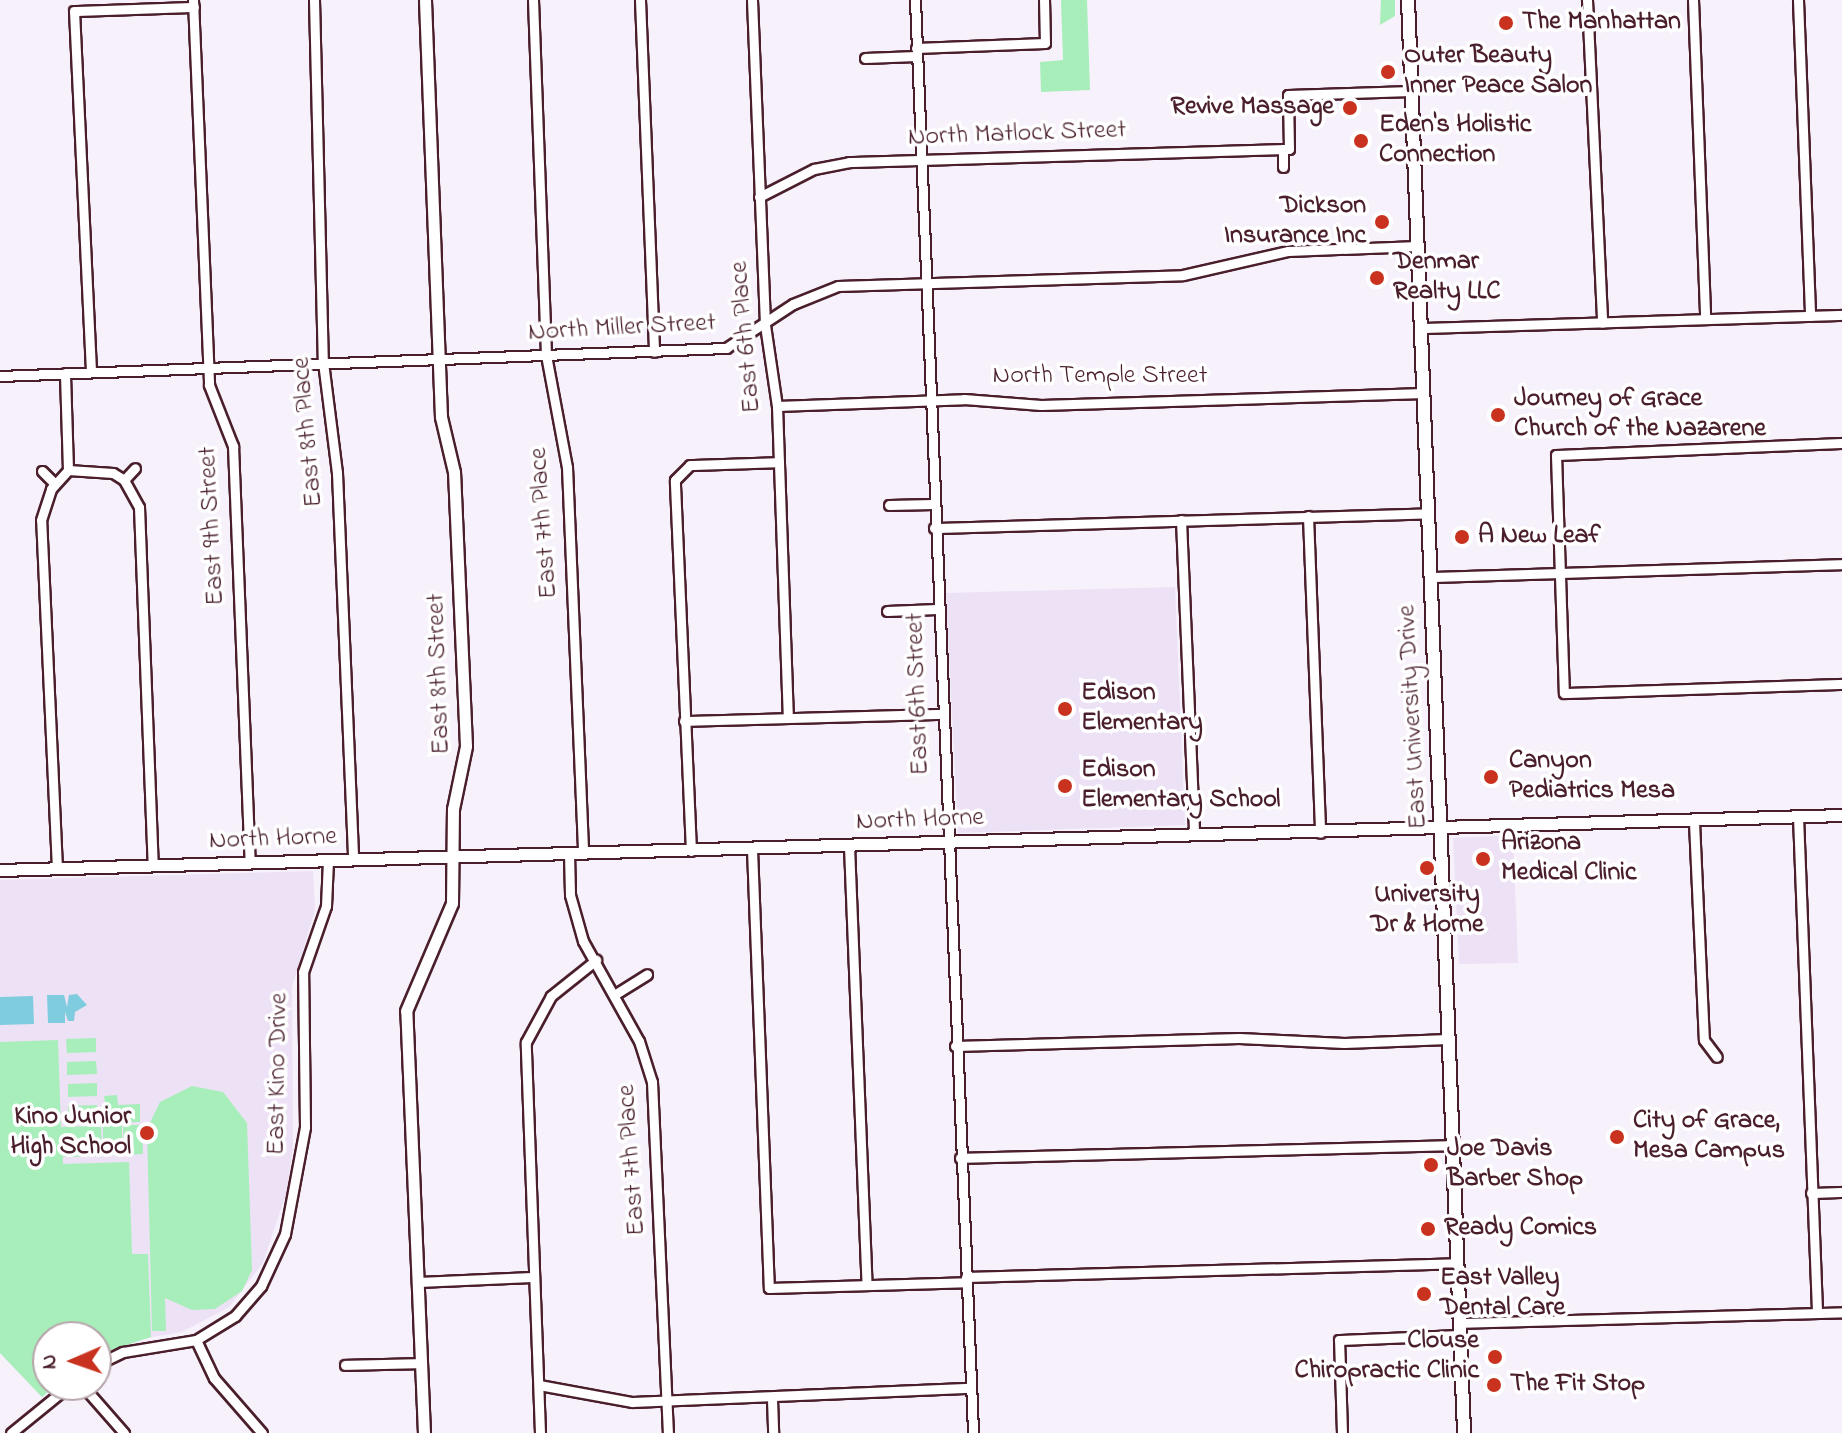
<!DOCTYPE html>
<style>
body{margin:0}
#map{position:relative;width:1842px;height:1433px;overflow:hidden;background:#f7f1fb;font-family:"Indie Flower",sans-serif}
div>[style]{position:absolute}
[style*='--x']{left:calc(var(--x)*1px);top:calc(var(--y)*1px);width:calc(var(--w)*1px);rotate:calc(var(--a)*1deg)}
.built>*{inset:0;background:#ede1f6}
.green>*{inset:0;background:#a7eeba}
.water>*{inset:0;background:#80ccdf}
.roads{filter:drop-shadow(2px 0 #4a1f2b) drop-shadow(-2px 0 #4a1f2b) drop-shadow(0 2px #4a1f2b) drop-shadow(0 -2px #4a1f2b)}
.minor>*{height:9px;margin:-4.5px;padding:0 4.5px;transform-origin:4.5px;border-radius:4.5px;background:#fff}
.tertiary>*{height:11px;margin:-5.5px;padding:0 5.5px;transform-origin:5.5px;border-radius:5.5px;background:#fff}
.secondary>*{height:12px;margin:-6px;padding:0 6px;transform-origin:6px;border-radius:6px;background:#fff}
.dots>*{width:22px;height:22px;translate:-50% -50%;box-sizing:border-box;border:4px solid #fff;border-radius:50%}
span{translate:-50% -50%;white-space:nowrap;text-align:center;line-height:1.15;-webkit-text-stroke:7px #fff;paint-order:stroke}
.poi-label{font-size:26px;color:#4a1f2b;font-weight:700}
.left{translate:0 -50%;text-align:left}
.right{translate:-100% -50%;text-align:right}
.street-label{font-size:26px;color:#4a1f2b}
.north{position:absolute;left:32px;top:1321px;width:80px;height:80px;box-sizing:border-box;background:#fff;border:2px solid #b7a5aa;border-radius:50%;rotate:268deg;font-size:22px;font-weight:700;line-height:32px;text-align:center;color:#4a1f2b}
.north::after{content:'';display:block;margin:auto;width:28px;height:36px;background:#c8321e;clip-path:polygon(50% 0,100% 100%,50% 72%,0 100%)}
</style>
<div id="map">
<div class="built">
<i style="clip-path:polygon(1175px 587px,1185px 825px,958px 833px,946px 593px)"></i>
<i style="clip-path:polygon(1513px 835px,1518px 963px,1459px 964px,1453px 838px)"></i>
<i style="clip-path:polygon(313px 871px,315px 910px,292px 987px,293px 1147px,286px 1194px,263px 1263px,229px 1307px,182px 1332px,135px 1340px,96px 1355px,96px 1337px,48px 1337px,48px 1385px,56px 1385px,42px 1397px,0 1353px,0 880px)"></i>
</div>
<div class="green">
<i style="clip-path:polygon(1061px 0,1087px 0,1090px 90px,1041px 92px,1040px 62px,1063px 60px)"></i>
<i style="clip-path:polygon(1381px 0,1395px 0,1395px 16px,1380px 25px)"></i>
<i style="clip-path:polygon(96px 1038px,96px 1052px,67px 1053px,66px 1039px)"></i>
<i style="clip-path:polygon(58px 1040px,61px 1127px,101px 1126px,102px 1156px,63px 1157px,63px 1164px,129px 1162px,132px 1254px,148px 1254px,151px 1337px,96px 1355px,96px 1337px,48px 1337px,48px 1385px,56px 1385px,42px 1397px,0 1353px,0 1042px)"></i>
<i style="clip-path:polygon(96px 1061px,97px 1074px,67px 1075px,67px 1062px)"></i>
<i style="clip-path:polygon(97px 1083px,97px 1096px,68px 1097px,68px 1084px)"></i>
<i style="clip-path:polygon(192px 1086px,223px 1092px,247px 1123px,252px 1270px,242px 1291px,215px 1309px,192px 1310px,165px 1298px,166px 1331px,152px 1331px,147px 1129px,160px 1102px)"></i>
<i style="clip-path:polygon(117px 1095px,118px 1105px,140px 1104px,140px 1122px,108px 1123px,104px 1096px)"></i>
<i style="clip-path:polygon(97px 1105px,98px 1119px,69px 1119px,68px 1106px)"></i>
<i style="clip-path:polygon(122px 1125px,122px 1155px,103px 1155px,103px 1126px)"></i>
<i style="clip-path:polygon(123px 1125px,142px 1125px,143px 1154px,124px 1155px)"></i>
</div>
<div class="water">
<i style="clip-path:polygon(77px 994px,87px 1005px,75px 1012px,74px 1021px,68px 1021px,65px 1012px,65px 1023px,48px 1023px,47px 995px,64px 995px,67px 1007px,69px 995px)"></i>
<i style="clip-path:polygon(33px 996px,34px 1024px,0 1025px,0 997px)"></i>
</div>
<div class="roads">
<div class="minor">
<i style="--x:193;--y:0;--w:385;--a:87.6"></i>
<i style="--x:209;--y:385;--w:66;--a:68.5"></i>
<i style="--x:233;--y:446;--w:417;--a:87.7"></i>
<i style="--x:314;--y:0;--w:362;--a:88.6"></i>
<i style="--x:323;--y:362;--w:112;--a:82.8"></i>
<i style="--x:337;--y:473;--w:387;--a:87.6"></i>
<i style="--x:533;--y:0;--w:355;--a:87.9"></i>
<i style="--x:546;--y:355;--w:114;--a:79.4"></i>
<i style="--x:567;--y:467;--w:386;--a:87.6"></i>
<i style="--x:640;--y:0;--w:352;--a:87.7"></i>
<i style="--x:752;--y:0;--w:325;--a:87.7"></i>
<i style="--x:765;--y:325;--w:82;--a:81.6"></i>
<i style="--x:777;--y:406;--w:312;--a:88"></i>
<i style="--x:915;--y:0;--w:1434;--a:87.68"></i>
<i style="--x:1587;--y:0;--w:323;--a:87.3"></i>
<i style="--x:1693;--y:0;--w:319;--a:87.8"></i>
<i style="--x:1798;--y:0;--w:316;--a:87.8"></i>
<i style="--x:916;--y:48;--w:129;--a:-2.2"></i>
<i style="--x:1045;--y:43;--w:43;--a:-91.3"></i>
<i style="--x:865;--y:58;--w:51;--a:-2.2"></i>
<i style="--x:1283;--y:149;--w:18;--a:90"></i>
<i style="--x:759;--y:197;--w:62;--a:-27"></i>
<i style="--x:814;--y:169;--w:36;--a:-11"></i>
<i style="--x:849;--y:162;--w:440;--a:-1.7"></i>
<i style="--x:1289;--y:149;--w:54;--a:-91.1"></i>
<i style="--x:1288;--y:95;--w:123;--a:-1.9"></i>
<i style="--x:1421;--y:328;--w:421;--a:-1.8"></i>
<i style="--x:91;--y:371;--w:360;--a:-92.7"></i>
<i style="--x:74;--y:11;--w:120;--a:-1.9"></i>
<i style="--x:0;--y:376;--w:727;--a:-2.21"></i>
<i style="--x:726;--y:348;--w:80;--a:-33.3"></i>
<i style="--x:793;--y:304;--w:48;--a:-21.8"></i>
<i style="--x:838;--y:286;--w:345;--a:-1.8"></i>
<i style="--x:1183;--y:275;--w:108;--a:-12.9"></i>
<i style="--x:1288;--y:251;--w:130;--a:-2.2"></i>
<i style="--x:777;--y:406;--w:187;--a:-2.1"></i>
<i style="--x:964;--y:399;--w:77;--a:4.5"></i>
<i style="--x:1041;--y:405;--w:383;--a:-1.8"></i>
<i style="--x:1842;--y:443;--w:286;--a:177.6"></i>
<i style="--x:1556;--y:455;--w:238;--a:88.1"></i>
<i style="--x:1564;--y:693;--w:278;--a:-1.9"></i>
<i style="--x:68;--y:470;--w:45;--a:3.8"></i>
<i style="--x:113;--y:473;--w:13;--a:32"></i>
<i style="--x:124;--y:480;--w:31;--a:61"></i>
<i style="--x:139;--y:507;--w:359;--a:87.8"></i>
<i style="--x:42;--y:471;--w:17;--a:45"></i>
<i style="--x:124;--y:480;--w:16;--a:-47"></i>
<i style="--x:889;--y:505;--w:44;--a:-1.3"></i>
<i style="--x:1308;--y:516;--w:317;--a:87.8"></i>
<i style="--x:1181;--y:520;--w:315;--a:87.6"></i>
<i style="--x:934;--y:528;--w:494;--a:-1.7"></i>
<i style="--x:1430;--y:577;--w:412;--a:-1.8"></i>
<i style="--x:887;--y:611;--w:50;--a:-2.3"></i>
<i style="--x:684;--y:721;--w:257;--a:-1.6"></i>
<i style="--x:1798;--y:816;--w:496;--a:87.8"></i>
<i style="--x:1694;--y:822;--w:218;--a:87.4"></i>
<i style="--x:1704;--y:1040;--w:21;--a:53"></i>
<i style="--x:849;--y:846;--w:439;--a:87.7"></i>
<i style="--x:752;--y:849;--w:439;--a:87.8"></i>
<i style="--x:769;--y:1288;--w:197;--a:-1.7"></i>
<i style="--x:691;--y:851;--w:371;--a:-92.5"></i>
<i style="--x:675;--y:480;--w:21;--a:-45"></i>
<i style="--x:690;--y:465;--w:89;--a:-1.9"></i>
<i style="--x:569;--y:853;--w:42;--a:88.6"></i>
<i style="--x:570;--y:895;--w:48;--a:74.2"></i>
<i style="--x:583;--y:941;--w:115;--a:60.8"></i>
<i style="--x:639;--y:1041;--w:43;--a:72.4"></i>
<i style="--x:652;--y:1082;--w:351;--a:87.4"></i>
<i style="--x:57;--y:869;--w:349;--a:-92.6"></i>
<i style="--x:41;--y:520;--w:33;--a:-72"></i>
<i style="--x:51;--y:489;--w:25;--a:-48"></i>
<i style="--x:68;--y:470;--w:97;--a:-91.8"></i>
<i style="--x:614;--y:995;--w:39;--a:-32"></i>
<i style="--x:955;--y:1046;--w:284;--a:-1.6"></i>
<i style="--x:1239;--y:1038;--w:105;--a:2.7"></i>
<i style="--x:1344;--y:1043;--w:104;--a:-2.2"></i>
<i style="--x:960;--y:1158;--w:493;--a:-1.5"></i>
<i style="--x:1811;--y:1193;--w:31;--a:-2"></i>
<i style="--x:966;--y:1277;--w:491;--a:-1.6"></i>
<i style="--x:417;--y:1282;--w:116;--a:-2.5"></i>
<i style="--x:1459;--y:1323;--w:383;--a:-1.6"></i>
<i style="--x:196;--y:1340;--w:42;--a:64.7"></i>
<i style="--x:214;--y:1378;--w:73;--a:48.9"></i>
<i style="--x:96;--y:1365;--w:30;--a:-26"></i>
<i style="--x:123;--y:1352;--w:74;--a:-9.3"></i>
<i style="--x:196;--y:1340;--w:46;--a:-31.6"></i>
<i style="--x:235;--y:1316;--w:40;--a:-49"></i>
<i style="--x:261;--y:1286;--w:57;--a:-65.2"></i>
<i style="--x:285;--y:1234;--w:109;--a:-79.4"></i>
<i style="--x:305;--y:1127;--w:155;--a:-90.7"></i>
<i style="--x:303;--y:972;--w:70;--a:-70.8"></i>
<i style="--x:326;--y:906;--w:45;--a:-87.5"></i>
<i style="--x:345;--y:1365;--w:76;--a:-1.5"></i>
<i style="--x:82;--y:1385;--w:64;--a:48.8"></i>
<i style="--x:539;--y:1385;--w:95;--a:10.4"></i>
<i style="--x:632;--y:1402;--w:339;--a:-2.4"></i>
<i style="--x:772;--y:1399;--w:34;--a:88"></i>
<i style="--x:11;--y:1433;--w:76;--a:-39.1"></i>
<i style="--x:540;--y:1433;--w:391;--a:-92.1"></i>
<i style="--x:526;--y:1042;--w:52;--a:-61.5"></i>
<i style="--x:551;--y:996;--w:58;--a:-38.7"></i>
<i style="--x:1342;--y:1433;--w:93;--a:-91.8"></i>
<i style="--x:1339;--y:1340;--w:121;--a:-2.4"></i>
</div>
<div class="tertiary">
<i style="--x:0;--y:870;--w:1843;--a:-1.71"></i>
<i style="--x:424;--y:1433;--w:422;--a:-92.4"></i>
<i style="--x:406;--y:1011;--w:117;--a:-66.9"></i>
<i style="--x:452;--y:903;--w:94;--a:-89.4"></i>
<i style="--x:453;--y:809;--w:64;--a:-78.3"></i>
<i style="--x:466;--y:746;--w:274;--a:-92.5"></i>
<i style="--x:454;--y:472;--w:57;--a:-103.3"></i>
<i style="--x:441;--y:417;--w:417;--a:-92.2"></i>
</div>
<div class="secondary">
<i style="--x:1408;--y:0;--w:1434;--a:87.76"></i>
</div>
</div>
<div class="dots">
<i style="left:1506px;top:23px;background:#c8321e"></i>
<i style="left:1388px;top:72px;background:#c8321e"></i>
<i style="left:1350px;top:108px;background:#c8321e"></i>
<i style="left:1361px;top:141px;background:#c8321e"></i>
<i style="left:1382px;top:222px;background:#c8321e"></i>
<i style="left:1377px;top:278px;background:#c8321e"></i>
<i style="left:1498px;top:415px;background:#c8321e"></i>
<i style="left:1462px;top:537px;background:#c8321e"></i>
<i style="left:1065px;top:709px;background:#c8321e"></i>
<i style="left:1491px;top:777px;background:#c8321e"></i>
<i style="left:1065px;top:786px;background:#c8321e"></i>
<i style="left:1483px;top:859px;background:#c8321e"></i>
<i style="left:1427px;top:868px;background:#c8321e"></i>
<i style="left:147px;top:1133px;background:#c8321e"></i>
<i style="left:1617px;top:1137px;background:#c8321e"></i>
<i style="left:1431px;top:1165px;background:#c8321e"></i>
<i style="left:1428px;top:1229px;background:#c8321e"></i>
<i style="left:1424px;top:1294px;background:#c8321e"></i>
<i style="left:1495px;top:1357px;background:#c8321e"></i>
<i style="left:1494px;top:1385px;background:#c8321e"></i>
</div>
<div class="poi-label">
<span class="left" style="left:1522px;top:23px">The Manhattan</span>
<span class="left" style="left:1404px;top:72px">Outer Beauty<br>Inner Peace Salon</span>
<span class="right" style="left:1334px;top:108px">Revive Massage</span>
<span class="left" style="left:1379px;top:141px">Eden's Holistic<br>Connection</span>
<span class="right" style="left:1366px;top:222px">Dickson<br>Insurance Inc</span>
<span class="left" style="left:1393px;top:278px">Denmar<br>Realty LLC</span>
<span class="left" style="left:1514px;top:415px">Journey of Grace<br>Church of the Nazarene</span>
<span class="left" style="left:1478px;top:537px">A New Leaf</span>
<span class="left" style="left:1081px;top:709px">Edison<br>Elementary</span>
<span class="left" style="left:1509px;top:777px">Canyon<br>Pediatrics Mesa</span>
<span class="left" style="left:1081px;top:786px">Edison<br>Elementary School</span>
<span class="left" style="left:1501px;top:859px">Arizona<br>Medical Clinic</span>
<span style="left:1427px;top:911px">University<br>Dr &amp; Horne</span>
<span class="right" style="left:131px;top:1133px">Kino Junior<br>High School</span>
<span class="left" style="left:1633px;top:1137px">City of Grace,<br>Mesa Campus</span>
<span class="left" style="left:1447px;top:1165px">Joe Davis<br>Barber Shop</span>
<span class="left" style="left:1444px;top:1229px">Ready Comics</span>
<span class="left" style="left:1440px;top:1294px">East Valley<br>Dental Care</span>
<span class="right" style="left:1479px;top:1357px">Clouse<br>Chiropractic Clinic</span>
<span class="left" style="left:1510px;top:1385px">The Fit Stop</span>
</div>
<div class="street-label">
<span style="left:1017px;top:135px;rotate:-2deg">North Matlock Street</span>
<span style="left:622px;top:329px;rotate:-3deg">North Miller Street</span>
<span style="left:747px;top:337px;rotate:-95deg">East 6th Place</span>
<span style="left:1100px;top:377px">North Temple Street</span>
<span style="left:309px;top:432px;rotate:-95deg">East 8th Place</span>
<span style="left:545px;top:523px;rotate:-94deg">East 7th Place</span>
<span style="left:213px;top:526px;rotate:-93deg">East 9th Street</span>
<span style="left:440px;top:674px;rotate:-92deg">East 8th Street</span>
<span style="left:919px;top:694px;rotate:-92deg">East 6th Street</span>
<span style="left:1414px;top:717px;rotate:-93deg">East University Drive</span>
<span style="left:920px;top:821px;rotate:-2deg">North Horne</span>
<span style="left:273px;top:840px;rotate:-2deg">North Horne</span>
<span style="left:279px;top:1074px;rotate:-89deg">East Kino Drive</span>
<span style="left:633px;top:1160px;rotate:-94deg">East 7th Place</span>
</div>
<div class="north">N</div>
</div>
